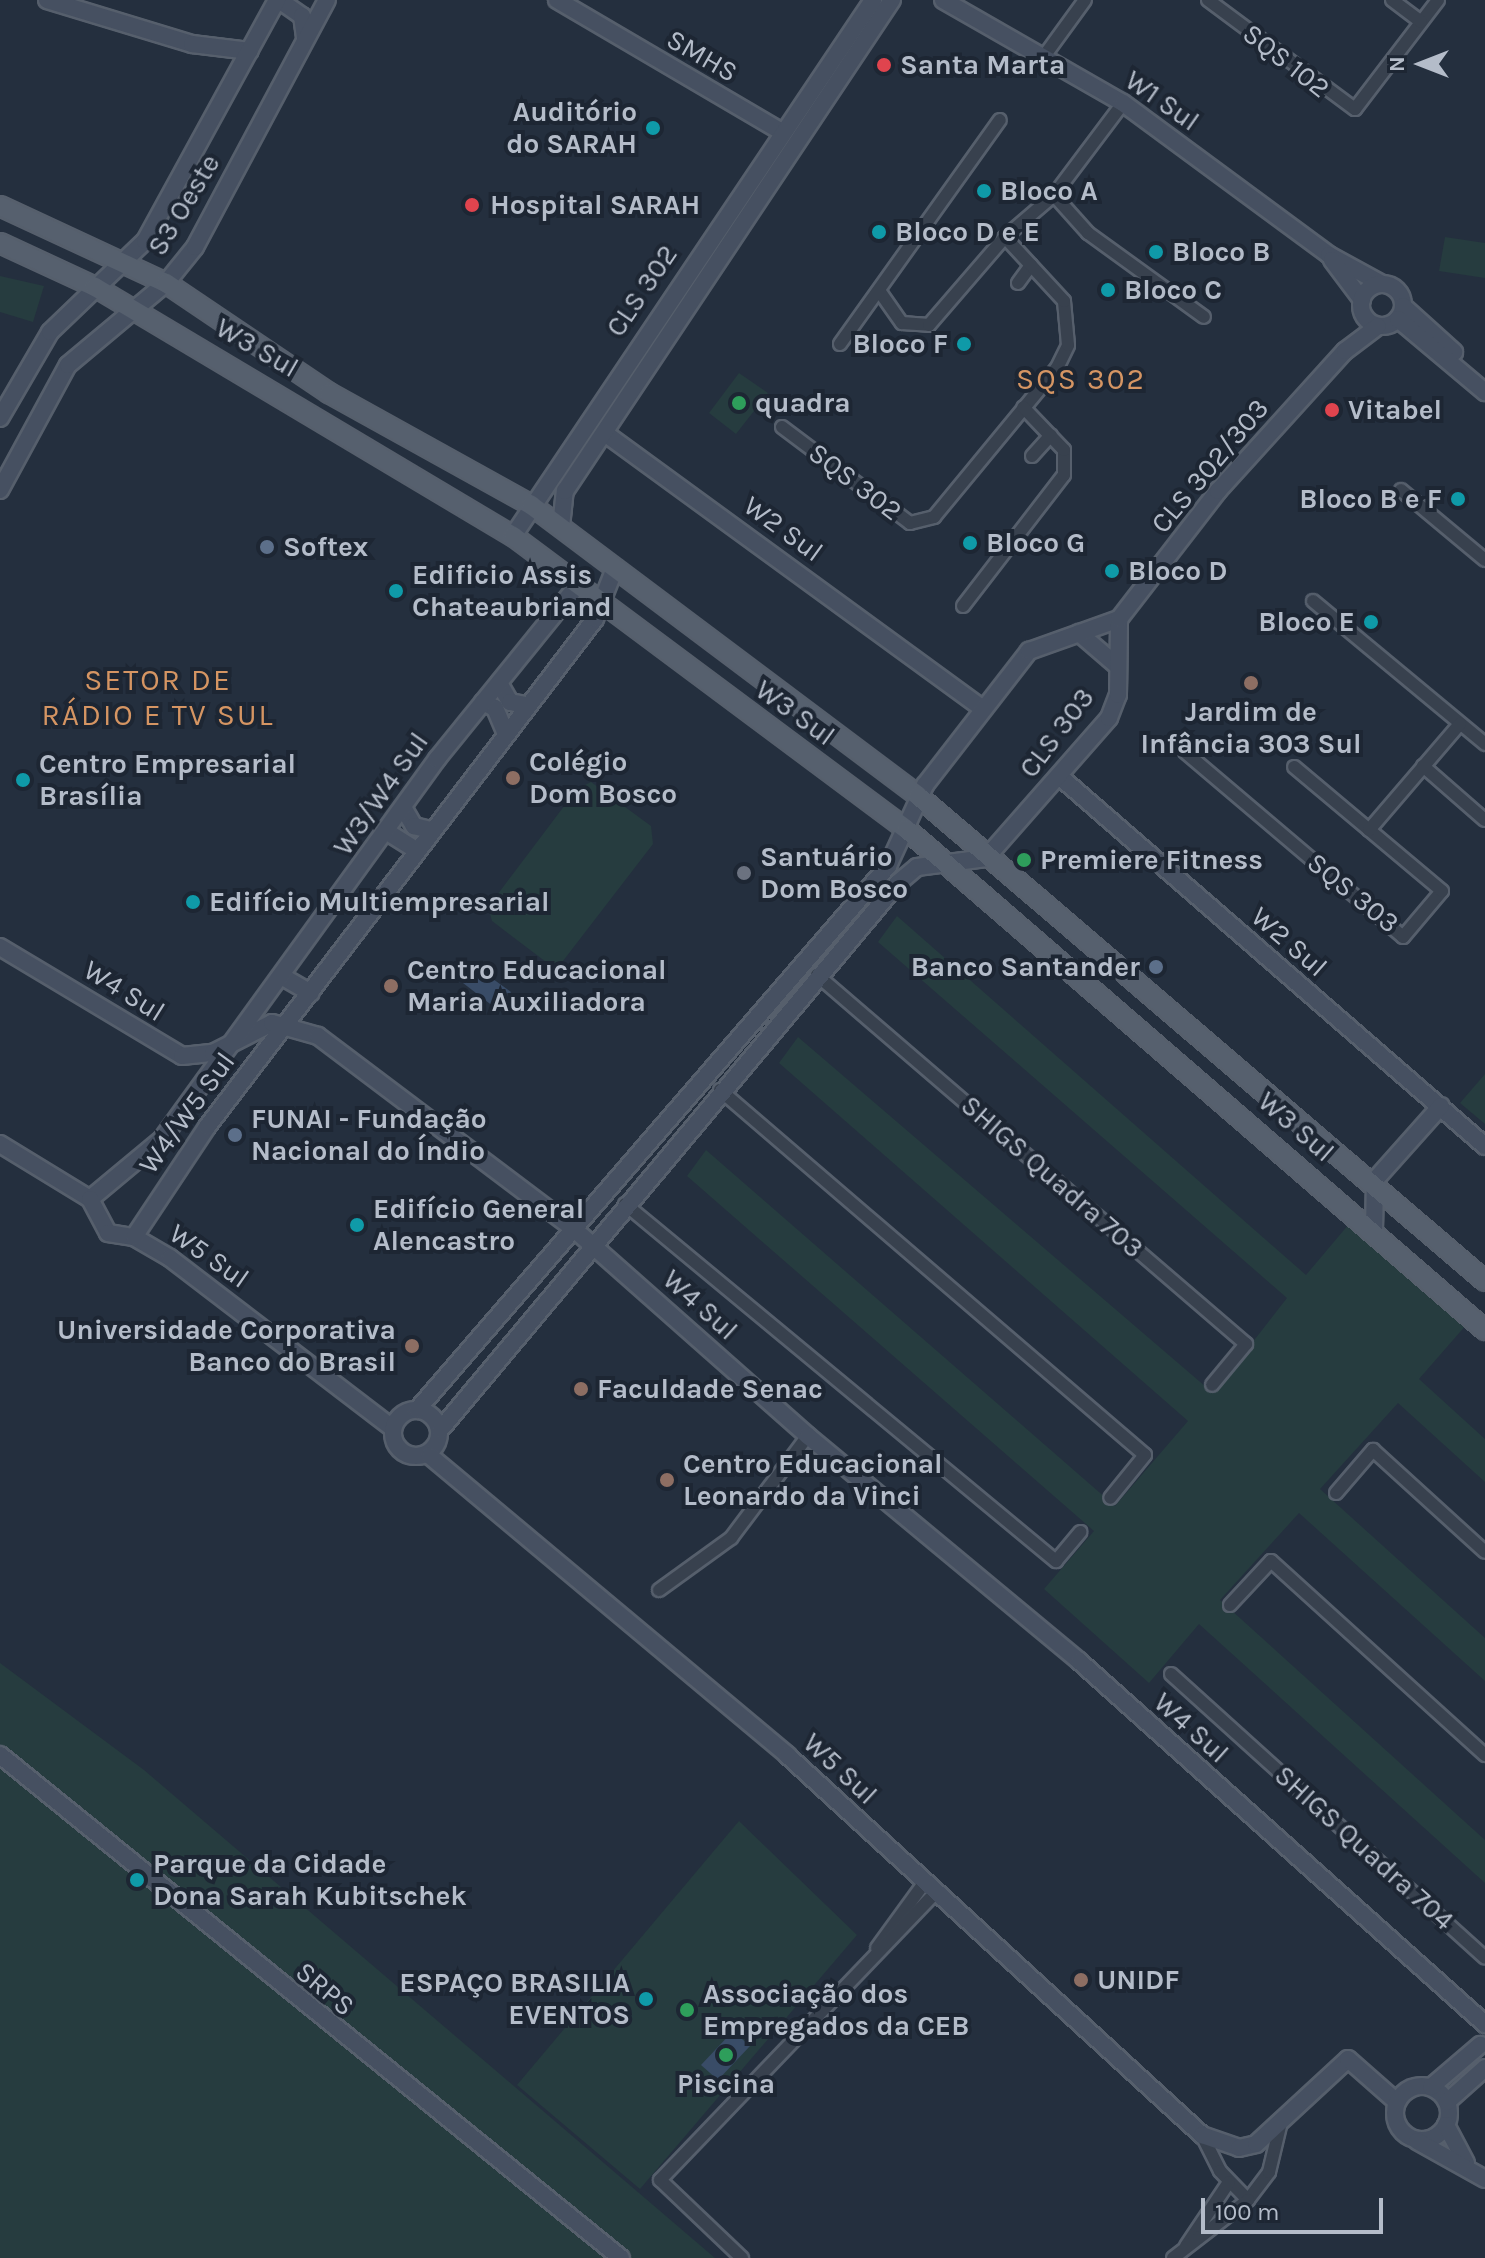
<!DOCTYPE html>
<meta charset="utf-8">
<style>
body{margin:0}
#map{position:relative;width:1485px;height:2258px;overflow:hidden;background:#242f3e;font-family:Karla,sans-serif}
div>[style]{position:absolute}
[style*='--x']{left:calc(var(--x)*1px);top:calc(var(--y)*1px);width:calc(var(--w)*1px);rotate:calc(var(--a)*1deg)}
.green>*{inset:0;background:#263c3f}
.water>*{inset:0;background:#394c67}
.roads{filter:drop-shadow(2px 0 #565f6c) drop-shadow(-2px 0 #565f6c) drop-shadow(0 2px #565f6c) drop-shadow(0 -2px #565f6c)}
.street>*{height:12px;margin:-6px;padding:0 6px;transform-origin:6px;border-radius:6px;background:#38414e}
.secondary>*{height:16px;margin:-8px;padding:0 8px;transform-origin:8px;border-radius:8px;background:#465061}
.secondary>.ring{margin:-8px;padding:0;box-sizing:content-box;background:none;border:16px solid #465061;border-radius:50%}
.primary>*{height:18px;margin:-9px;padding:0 9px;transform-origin:9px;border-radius:9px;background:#56606e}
.dots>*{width:22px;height:22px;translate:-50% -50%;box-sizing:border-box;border:4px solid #1d2633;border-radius:50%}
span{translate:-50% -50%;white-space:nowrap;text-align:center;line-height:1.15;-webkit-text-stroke:8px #1d2633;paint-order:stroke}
.street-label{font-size:28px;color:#b4bcc9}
.poi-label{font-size:28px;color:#b4bcc9;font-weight:700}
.left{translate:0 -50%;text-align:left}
.right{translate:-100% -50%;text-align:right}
.neighbourhood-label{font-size:30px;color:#d59563;letter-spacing:2px}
.north{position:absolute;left:1381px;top:24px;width:80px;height:80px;-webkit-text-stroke:6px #1d2633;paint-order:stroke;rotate:270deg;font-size:22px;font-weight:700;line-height:32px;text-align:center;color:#b4bcc9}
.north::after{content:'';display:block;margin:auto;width:28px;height:36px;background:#b4bcc9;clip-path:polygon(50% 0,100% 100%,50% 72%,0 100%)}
.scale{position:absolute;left:1201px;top:2198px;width:182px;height:36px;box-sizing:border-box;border:4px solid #b4bcc9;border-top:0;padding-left:10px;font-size:24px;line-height:28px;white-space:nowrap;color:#b4bcc9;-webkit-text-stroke:6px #1d2633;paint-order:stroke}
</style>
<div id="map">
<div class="green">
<i style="clip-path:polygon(1445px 237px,1485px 243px,1485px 278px,1439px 271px)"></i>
<i style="clip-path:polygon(0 276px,44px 286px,33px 322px,0 312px)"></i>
<i style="clip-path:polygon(739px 373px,768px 393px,736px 434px,709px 413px)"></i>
<i style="clip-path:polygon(591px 782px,651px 826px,653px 844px,563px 961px,550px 965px,492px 921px,488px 907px,577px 789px)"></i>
<i style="clip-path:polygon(897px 916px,1306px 1275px,1349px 1224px,1467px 1324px,1419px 1379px,1485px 1439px,1485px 1482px,1398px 1403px,1320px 1489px,1485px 1638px,1485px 1681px,1299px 1513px,1220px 1600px,1485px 1840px,1485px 1883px,1199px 1624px,1149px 1683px,1044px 1589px,1094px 1531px,687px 1176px,706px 1150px,1115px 1506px,1188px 1421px,779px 1063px,798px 1037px,1213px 1393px,1287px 1298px,878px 942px)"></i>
<i style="clip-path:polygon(1485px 1074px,1485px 1124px,1460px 1103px)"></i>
<i style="clip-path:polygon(0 1663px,144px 1770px,715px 2258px,0 2258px)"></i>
<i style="clip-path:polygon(739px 1821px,857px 1935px,640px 2189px,517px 2085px)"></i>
</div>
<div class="water">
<i style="clip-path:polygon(475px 966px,511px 992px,498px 1010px,463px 983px)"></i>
<i style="clip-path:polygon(733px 2031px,750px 2046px,718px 2080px,701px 2065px)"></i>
</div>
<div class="roads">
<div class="street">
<i style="--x:1208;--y:0;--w:183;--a:36.6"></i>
<i style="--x:1355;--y:109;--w:137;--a:-52.7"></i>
<i style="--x:1392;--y:0;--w:36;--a:37"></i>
<i style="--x:1045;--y:55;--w:68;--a:-54"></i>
<i style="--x:1054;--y:195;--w:51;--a:48.2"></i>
<i style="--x:1088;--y:233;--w:143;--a:35.9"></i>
<i style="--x:1018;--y:283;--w:22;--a:-54"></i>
<i style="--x:880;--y:292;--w:38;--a:55"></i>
<i style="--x:902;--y:323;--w:27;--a:4"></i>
<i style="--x:929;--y:325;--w:116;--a:-49.2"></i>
<i style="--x:840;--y:344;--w:275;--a:-54.5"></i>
<i style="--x:782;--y:427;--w:160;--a:36.9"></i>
<i style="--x:910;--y:523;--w:25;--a:-14"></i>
<i style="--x:934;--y:517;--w:193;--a:-50.5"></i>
<i style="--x:1057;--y:368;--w:25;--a:-64"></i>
<i style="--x:1068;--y:345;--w:44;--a:-95.2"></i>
<i style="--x:1064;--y:301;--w:87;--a:-132.7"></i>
<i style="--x:1005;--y:237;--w:65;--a:-40.6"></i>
<i style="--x:1054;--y:195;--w:115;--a:-53.1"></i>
<i style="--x:1032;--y:456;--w:28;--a:-48"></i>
<i style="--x:1401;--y:490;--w:109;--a:39.8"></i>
<i style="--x:1313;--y:601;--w:224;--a:39.7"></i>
<i style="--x:963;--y:606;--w:165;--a:-52.4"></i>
<i style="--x:1064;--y:475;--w:25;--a:-90"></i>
<i style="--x:1064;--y:450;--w:59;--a:-133.6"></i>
<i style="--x:1185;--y:752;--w:286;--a:40.3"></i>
<i style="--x:1403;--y:937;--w:60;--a:-49.7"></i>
<i style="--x:1442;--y:891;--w:193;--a:-140"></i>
<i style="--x:1423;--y:766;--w:82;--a:41.1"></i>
<i style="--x:1369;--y:830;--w:140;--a:-49.4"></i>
<i style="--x:817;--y:975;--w:566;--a:40.7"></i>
<i style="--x:1246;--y:1344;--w:53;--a:129.7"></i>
<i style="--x:720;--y:1090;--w:560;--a:40.66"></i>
<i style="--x:1145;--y:1455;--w:55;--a:129.1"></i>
<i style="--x:625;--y:1204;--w:560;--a:39.64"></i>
<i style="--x:1056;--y:1561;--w:38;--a:-50"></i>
<i style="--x:1336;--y:1493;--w:57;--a:-49.3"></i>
<i style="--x:1373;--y:1450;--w:151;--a:42.3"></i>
<i style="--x:659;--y:1590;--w:89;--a:-35.8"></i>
<i style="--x:731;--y:1538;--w:128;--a:-53"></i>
<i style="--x:1230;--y:1605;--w:60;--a:-47"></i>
<i style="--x:1271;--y:1561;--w:289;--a:42.2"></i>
<i style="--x:1171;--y:1674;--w:423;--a:42.1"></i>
<i style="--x:877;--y:1948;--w:82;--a:-54"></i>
<i style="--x:1202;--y:2135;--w:40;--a:63.4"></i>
<i style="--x:1220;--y:2171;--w:40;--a:46"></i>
<i style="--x:1248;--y:2200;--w:35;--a:-53"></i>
<i style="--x:1269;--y:2172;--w:51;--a:-76.5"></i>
<i style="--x:1186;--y:2246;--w:77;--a:-56.1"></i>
<i style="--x:742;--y:2258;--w:113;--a:-136.4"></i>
<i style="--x:660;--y:2180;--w:399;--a:-46.2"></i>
<i style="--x:1173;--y:2258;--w:95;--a:-37.7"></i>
</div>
<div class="secondary">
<i style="--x:47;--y:0;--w:152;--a:16.9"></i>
<i style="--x:192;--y:44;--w:58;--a:6.9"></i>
<i style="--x:279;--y:0;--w:28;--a:35"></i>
<i style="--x:302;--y:16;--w:22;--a:82"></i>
<i style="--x:557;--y:0;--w:259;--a:30.4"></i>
<i style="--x:943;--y:0;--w:207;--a:29.8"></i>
<i style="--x:1123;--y:103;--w:256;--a:36.4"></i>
<i style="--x:1329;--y:255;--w:60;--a:28.7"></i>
<i style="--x:1332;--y:260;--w:50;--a:53.1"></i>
<i class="ring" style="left:1361px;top:284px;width:26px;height:26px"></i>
<i style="--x:1403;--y:306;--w:69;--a:42"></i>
<i style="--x:1398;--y:319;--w:114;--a:40"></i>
<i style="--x:0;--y:418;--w:99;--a:-59.8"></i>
<i style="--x:50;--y:332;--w:132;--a:-43.8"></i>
<i style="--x:145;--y:241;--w:275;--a:-61.3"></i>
<i style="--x:606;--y:434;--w:464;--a:36.1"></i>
<i style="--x:0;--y:490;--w:142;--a:-61.5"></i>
<i style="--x:68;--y:365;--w:128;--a:-39.9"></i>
<i style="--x:166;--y:283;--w:46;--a:-51.1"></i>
<i style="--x:195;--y:247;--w:280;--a:-61.9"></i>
<i style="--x:561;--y:527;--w:36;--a:-84"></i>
<i style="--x:565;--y:491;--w:590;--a:-56.34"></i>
<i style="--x:513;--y:536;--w:646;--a:-56.11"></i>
<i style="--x:1079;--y:633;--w:48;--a:40.7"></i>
<i style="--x:499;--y:683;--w:22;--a:60"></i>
<i style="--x:510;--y:702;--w:15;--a:11"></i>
<i style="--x:483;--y:702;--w:13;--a:27"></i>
<i style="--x:495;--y:708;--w:25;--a:67"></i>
<i style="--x:1059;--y:776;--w:564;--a:40.98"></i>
<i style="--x:404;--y:809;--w:20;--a:60"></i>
<i style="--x:414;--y:826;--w:16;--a:14"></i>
<i style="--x:389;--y:833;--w:32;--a:32"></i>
<i style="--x:0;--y:947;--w:212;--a:30.9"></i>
<i style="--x:182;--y:1056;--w:31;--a:-6"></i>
<i style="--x:213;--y:1053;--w:66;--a:-27"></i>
<i style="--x:272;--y:1023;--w:48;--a:15.8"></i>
<i style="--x:318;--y:1036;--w:321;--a:37"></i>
<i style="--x:574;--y:1229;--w:312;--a:41.5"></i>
<i style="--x:808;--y:1436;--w:352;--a:39.7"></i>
<i style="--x:1079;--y:1661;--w:545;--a:41.8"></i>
<i style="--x:283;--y:977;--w:32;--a:30"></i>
<i style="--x:0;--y:1144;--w:105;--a:31.4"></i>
<i style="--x:90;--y:1199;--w:94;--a:-39.8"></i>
<i style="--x:162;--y:1139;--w:469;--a:-54.1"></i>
<i style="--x:437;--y:759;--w:223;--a:-51"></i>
<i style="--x:90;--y:1199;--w:38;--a:62"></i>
<i style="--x:108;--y:1233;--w:26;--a:9"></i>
<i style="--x:134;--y:1237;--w:42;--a:30.3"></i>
<i style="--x:170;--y:1258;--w:277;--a:37.4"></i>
<i style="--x:1374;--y:1231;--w:51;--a:-88.9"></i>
<i style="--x:1375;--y:1180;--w:99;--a:-48.3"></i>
<i style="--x:134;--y:1237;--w:132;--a:-56.4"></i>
<i style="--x:207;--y:1127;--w:639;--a:-52.63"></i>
<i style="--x:595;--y:619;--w:55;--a:-68.6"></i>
<i class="ring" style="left:393px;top:1410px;width:30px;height:30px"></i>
<i style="--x:417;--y:1410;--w:720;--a:-49.11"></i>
<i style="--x:888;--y:866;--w:89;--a:-65.4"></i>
<i style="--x:925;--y:785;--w:170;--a:-52.2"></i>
<i style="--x:1029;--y:651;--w:96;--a:-19.6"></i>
<i style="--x:440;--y:1430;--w:713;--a:-50.06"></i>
<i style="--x:898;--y:883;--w:25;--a:-40"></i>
<i style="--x:917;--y:867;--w:70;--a:-7.4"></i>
<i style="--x:986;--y:858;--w:186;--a:-48.7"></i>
<i style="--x:1109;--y:718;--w:25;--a:-69"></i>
<i style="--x:1118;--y:695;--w:76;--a:-89.2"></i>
<i style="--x:1119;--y:619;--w:162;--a:-52.3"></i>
<i style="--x:1218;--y:491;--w:189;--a:-47.8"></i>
<i style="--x:1345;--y:351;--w:41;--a:-37.1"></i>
<i style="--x:430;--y:1456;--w:466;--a:39.9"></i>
<i style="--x:787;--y:1755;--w:563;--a:42.48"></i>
<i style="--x:1202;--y:2135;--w:39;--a:19"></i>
<i style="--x:1239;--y:2148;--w:17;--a:-13"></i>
<i style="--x:1256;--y:2144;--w:125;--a:-42.7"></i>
<i style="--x:1348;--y:2059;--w:65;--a:41.3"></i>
<i style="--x:0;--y:1755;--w:799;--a:39.01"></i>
<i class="ring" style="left:1395px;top:2086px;width:38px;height:38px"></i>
<i style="--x:1431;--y:2087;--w:65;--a:-40.6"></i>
<i style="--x:1447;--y:2102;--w:51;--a:-41.8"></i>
<i style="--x:1446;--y:2125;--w:43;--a:62.2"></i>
<i style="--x:1417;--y:2141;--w:78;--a:29.2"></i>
</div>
<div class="primary">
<i style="--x:0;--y:206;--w:183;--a:24.9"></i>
<i style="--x:166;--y:283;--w:197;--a:34"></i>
<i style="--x:329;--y:393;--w:231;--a:29"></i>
<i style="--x:531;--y:505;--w:484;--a:36.9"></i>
<i style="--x:918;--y:796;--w:746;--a:40.54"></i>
<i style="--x:0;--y:243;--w:105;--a:24.9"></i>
<i style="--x:95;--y:287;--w:487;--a:30.8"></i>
<i style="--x:513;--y:536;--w:490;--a:36.7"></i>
<i style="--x:906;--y:829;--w:766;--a:40.87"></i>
</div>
</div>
<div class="dots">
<i style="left:884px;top:65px;background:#e0444e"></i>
<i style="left:653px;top:128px;background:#0f9aa8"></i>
<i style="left:984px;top:191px;background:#0f9aa8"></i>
<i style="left:472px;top:205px;background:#e0444e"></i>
<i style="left:879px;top:232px;background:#0f9aa8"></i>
<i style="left:1156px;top:252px;background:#0f9aa8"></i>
<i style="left:1108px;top:290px;background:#0f9aa8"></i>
<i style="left:964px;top:344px;background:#0f9aa8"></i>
<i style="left:739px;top:403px;background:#2e9e5b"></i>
<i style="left:1332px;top:410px;background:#e0444e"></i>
<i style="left:1458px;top:499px;background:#0f9aa8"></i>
<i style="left:970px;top:543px;background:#0f9aa8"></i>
<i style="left:267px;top:547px;background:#5c6f8a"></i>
<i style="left:1112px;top:571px;background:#0f9aa8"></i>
<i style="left:396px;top:591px;background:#0f9aa8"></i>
<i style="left:1371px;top:622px;background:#0f9aa8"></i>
<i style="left:1251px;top:683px;background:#8d6e63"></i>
<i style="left:513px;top:778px;background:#8d6e63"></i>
<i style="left:23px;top:780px;background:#0f9aa8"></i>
<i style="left:1024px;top:860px;background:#2e9e5b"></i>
<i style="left:744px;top:873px;background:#6b7280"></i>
<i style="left:193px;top:902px;background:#0f9aa8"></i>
<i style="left:1156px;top:967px;background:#5c6f8a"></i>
<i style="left:391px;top:986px;background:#8d6e63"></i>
<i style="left:235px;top:1135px;background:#5c6f8a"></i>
<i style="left:357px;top:1225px;background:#0f9aa8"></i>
<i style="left:412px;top:1346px;background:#8d6e63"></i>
<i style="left:581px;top:1389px;background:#8d6e63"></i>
<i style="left:667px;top:1480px;background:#8d6e63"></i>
<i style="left:137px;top:1880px;background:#0f9aa8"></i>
<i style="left:1081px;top:1980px;background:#8d6e63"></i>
<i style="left:646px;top:1999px;background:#0f9aa8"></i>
<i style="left:687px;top:2010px;background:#2e9e5b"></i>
<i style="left:726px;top:2055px;background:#2e9e5b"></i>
</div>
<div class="street-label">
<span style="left:702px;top:56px;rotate:30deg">SMHS</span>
<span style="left:1286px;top:61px;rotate:38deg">SQS 102</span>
<span style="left:1162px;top:101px;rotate:35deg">W1 Sul</span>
<span style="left:184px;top:205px;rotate:-59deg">S3 Oeste</span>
<span style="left:642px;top:291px;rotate:-56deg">CLS 302</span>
<span style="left:257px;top:348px;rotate:30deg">W3 Sul</span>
<span style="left:1210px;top:466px;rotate:-50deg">CLS 302/303</span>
<span style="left:855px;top:482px;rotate:37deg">SQS 302</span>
<span style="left:783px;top:529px;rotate:36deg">W2 Sul</span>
<span style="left:795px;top:713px;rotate:36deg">W3 Sul</span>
<span style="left:1057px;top:733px;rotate:-53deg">CLS 303</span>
<span style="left:381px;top:794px;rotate:-55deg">W3/W4 Sul</span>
<span style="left:1353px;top:893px;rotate:39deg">SQS 303</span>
<span style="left:1289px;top:942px;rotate:41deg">W2 Sul</span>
<span style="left:124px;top:991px;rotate:32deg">W4 Sul</span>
<span style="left:187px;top:1113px;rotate:-54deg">W4/W5 Sul</span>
<span style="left:1296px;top:1127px;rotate:41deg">W3 Sul</span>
<span style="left:1052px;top:1177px;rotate:41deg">SHIGS Quadra 703</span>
<span style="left:209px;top:1256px;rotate:35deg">W5 Sul</span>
<span style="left:700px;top:1305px;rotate:42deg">W4 Sul</span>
<span style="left:1191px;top:1728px;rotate:42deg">W4 Sul</span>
<span style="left:840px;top:1769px;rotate:43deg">W5 Sul</span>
<span style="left:1364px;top:1848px;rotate:42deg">SHIGS Quadra 704</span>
<span style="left:325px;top:1989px;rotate:40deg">SRPS</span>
</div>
<div class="poi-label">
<span class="left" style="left:900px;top:65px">Santa Marta</span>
<span class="right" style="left:637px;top:128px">Auditório<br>do SARAH</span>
<span class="left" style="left:1000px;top:191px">Bloco A</span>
<span class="left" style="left:490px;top:205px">Hospital SARAH</span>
<span class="left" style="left:895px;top:232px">Bloco D e E</span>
<span class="left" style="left:1172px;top:252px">Bloco B</span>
<span class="left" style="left:1124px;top:290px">Bloco C</span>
<span class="right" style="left:948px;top:344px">Bloco F</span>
<span class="left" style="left:755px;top:403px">quadra</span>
<span class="left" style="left:1348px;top:410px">Vitabel</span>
<span class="right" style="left:1442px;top:499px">Bloco B e F</span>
<span class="left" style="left:986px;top:543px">Bloco G</span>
<span class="left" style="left:283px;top:547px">Softex</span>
<span class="left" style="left:1128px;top:571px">Bloco D</span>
<span class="left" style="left:412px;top:591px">Edificio Assis<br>Chateaubriand</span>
<span class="right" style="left:1355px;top:622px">Bloco E</span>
<span style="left:1251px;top:728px">Jardim de<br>Infância 303 Sul</span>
<span class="left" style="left:529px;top:778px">Colégio<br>Dom Bosco</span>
<span class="left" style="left:39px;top:780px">Centro Empresarial<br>Brasília</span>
<span class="left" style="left:760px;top:873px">Santuário<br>Dom Bosco</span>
<span class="left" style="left:1040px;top:860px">Premiere Fitness</span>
<span class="left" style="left:209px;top:902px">Edifício Multiempresarial</span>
<span class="right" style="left:1140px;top:967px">Banco Santander</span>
<span class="left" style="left:407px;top:986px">Centro Educacional<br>Maria Auxiliadora</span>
<span class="left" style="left:251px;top:1135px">FUNAI - Fundação<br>Nacional do Índio</span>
<span class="left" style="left:373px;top:1225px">Edifício General<br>Alencastro</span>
<span class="right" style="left:396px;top:1346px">Universidade Corporativa<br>Banco do Brasil</span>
<span class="left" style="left:597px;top:1389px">Faculdade Senac</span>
<span class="left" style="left:683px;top:1480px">Centro Educacional<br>Leonardo da Vinci</span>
<span class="left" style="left:153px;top:1880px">Parque da Cidade<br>Dona Sarah Kubitschek</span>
<span class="left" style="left:1097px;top:1980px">UNIDF</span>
<span class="right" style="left:630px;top:1999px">ESPAÇO BRASILIA<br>EVENTOS</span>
<span class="left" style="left:703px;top:2010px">Associação dos<br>Empregados da CEB</span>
<span style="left:726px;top:2084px">Piscina</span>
</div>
<div class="neighbourhood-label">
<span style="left:1081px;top:379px">SQS 302</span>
<span style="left:158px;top:697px">SETOR DE<br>RÁDIO E TV SUL</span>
</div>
<div class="north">N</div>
<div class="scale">100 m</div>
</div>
